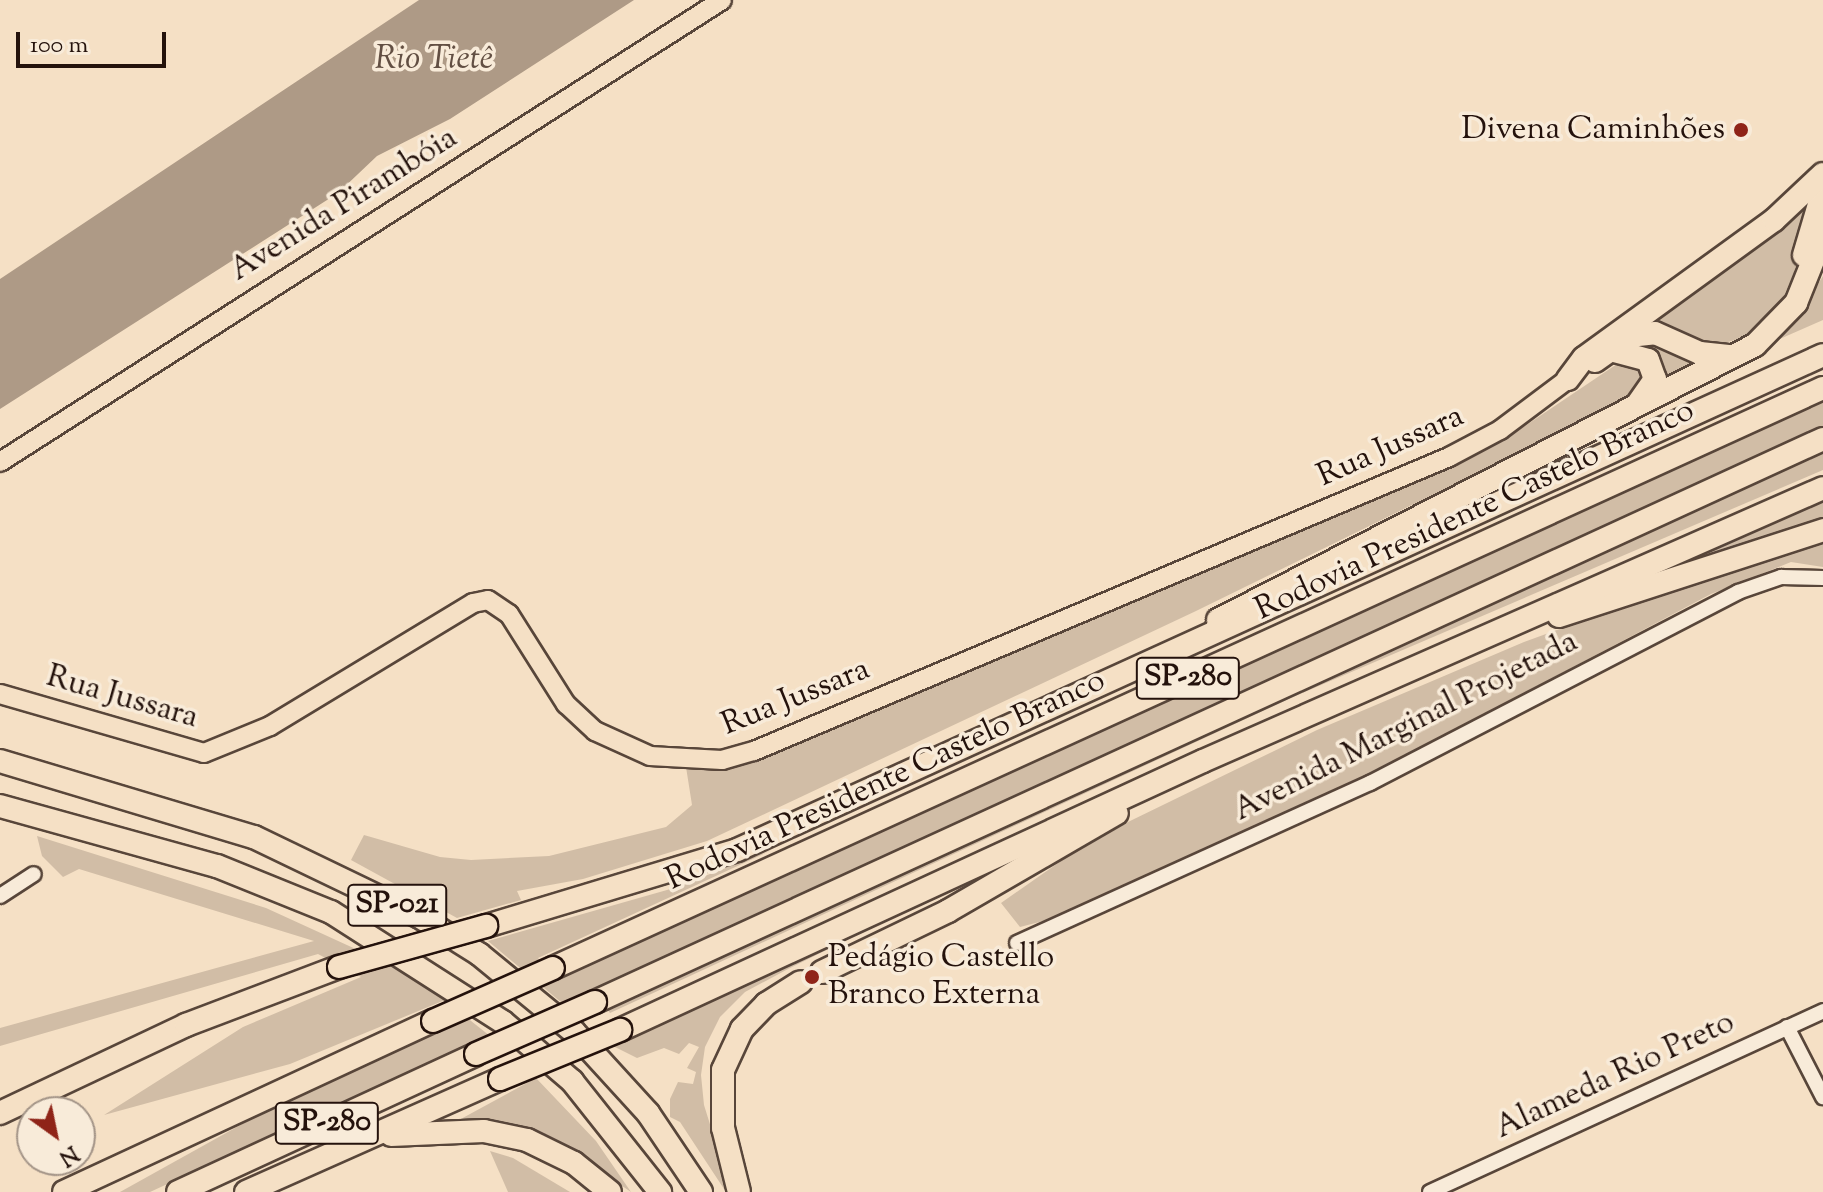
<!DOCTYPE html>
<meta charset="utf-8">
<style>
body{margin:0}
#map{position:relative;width:1823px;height:1192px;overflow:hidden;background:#f5e0c5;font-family:"Sorts Mill Goudy",serif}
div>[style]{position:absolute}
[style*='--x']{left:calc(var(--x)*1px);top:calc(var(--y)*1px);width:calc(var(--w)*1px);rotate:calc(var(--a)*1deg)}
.green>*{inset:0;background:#d1bda6}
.water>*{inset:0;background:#ae9a86}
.roads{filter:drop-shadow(2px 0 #58463a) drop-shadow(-2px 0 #58463a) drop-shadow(0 2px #58463a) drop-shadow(0 -2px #58463a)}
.minor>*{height:14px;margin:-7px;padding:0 7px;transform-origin:7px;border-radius:7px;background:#f8ebd9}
.major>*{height:18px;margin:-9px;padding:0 9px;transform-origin:9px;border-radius:9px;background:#f5e0c5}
.highway>*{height:22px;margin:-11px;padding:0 11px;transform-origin:11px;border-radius:11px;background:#f5e0c5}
.bridges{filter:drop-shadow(2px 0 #24120c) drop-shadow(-2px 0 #24120c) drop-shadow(0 2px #24120c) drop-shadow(0 -2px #24120c)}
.highway-bridge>*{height:22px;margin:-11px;padding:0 11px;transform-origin:11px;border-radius:11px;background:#f5e0c5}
.dots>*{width:22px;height:22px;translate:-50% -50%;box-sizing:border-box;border:4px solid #f8ebd9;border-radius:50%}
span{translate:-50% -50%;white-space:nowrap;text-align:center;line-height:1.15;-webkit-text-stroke:7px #f8ebd9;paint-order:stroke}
.shield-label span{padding:2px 6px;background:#f8ebd9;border:2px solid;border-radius:6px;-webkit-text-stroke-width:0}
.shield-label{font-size:30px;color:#24120c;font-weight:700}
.poi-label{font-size:32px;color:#24120c}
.right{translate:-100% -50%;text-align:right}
.left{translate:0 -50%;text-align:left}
.street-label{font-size:32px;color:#24120c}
.water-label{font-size:34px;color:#624f43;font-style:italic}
.north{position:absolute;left:16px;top:1096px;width:80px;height:80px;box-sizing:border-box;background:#f8ebd9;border:2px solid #a39487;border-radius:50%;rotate:147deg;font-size:22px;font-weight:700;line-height:32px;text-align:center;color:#24120c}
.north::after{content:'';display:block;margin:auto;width:28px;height:36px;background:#8f2418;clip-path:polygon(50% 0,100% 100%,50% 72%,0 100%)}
.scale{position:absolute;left:16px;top:32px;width:150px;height:36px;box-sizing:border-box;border:4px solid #24120c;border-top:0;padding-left:10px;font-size:24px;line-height:28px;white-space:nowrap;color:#24120c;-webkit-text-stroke:6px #f8ebd9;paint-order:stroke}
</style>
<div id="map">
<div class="green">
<i style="clip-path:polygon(1806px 202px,1810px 203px,1794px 273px,1782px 300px,1742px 338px,1707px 348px,1647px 323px)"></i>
<i style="clip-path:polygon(1823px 276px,1823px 320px,1764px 346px,1794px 322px)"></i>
<i style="clip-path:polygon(1638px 337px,1700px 360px,1663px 377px,1658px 357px)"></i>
<i style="clip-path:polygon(1620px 362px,1647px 369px,1636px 392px,1620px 403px,1196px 611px,707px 841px,583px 879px,517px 891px,521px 900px,457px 918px,351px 860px,364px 835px,440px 857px,471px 860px,549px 856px,666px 827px,692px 805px,686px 767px,720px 766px,1440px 473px,1525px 426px)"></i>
<i style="clip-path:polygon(1823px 397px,1823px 426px,562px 1003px,488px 941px,674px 888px,772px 850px,538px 958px,553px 977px)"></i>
<i style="clip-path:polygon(1823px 452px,1823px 470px,1293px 697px,610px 1013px,607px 1009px)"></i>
<i style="clip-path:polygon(1823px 502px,1823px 518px,1663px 571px)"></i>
<i style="clip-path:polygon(1823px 533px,1823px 567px,1791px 562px,1711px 594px,1369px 775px,1047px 920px,1020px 927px,1001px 903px,1091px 840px,1317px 730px,1524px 642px)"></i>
<i style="clip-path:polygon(37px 836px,266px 908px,395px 967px,445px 1000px,290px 1064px,104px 1115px,243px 1027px,361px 977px,318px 954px,0 1046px,0 1028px,314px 941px,79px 869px,63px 877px,42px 856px)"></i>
<i style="clip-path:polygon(972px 878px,788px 969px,745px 992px,720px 1017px,705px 1047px,701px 1075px,704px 1105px,731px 1192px,726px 1192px,680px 1122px,670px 1117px,670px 1099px,678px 1082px,693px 1084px,696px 1072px,687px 1068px,699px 1047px,689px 1043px,679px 1054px,664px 1048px,637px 1058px,609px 1044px)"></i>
<i style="clip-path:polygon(466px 1017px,490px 1036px,150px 1192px,120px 1192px,253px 1118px)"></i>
<i style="clip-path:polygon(536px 1078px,596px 1141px,631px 1192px,553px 1139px,487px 1121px,459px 1120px)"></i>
<i style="clip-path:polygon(490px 1151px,513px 1158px,570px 1192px,508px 1192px)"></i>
</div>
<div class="water">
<i style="clip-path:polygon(419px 0,634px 0,450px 119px,377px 156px,338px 193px,0 409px,0 279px)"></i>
</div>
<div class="roads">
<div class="minor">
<i style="--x:0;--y:896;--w:40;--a:-32.9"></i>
<i style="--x:1017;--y:943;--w:388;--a:-24.4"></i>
<i style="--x:1370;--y:783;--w:415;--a:-27.4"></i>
<i style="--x:1738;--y:592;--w:46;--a:-19.2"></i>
<i style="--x:1781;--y:577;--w:42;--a:1.4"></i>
<i style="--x:1787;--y:1027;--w:79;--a:62.8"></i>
<i style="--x:1430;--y:1192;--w:433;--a:-24.7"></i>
</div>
<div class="major">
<i style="--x:0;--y:462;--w:857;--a:-32.61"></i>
<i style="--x:0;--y:694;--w:212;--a:16.1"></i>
<i style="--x:204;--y:753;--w:71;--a:-22.2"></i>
<i style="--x:270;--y:726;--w:237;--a:-31.2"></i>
<i style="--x:473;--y:603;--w:15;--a:-11"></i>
<i style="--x:488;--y:600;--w:25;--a:34"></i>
<i style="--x:509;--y:614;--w:107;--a:57.7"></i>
<i style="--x:566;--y:704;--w:40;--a:43"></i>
<i style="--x:595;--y:731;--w:60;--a:24.4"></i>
<i style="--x:650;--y:756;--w:72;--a:3.2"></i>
<i style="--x:722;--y:760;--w:33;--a:-16"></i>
<i style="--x:754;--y:751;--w:755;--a:-22.93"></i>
<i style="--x:1449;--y:457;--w:58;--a:-27.9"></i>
<i style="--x:1500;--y:430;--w:85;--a:-36.9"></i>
</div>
<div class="highway">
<i style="--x:1804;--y:255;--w:67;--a:-73.5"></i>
<i style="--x:1619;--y:337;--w:36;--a:-6"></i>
<i style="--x:1655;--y:333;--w:49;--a:24"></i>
<i style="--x:1700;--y:353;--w:31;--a:6"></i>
<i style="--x:1595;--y:361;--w:19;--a:-35"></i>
<i style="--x:1611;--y:350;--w:38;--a:15"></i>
<i style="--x:1648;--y:360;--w:20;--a:70"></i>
<i style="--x:1655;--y:379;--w:29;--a:125"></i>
<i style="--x:1568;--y:379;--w:26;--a:-53"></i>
<i style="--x:1584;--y:358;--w:235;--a:-36"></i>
<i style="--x:1774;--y:220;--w:67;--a:-43.2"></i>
<i style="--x:1559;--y:616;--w:278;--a:-18"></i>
<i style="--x:1218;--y:620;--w:603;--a:-27.12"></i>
<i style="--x:1755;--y:345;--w:59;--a:-45.7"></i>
<i style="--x:1796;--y:303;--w:72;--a:-68.1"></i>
<i style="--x:0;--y:761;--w:265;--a:16.7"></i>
<i style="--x:254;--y:837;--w:184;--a:25.7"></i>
<i style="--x:420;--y:917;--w:70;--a:32.1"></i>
<i style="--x:479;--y:954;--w:123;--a:39.4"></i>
<i style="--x:574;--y:1032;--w:110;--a:47.6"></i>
<i style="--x:648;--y:1113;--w:95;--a:56.1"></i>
<i style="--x:0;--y:806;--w:225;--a:15.5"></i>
<i style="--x:217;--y:866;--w:123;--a:22"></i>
<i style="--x:331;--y:912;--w:204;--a:32.6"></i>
<i style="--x:503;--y:1022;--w:91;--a:40.5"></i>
<i style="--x:572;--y:1081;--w:142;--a:51.6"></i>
<i style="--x:486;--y:926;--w:262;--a:-16.8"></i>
<i style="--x:737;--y:850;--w:1193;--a:-24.5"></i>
<i style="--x:553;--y:968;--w:1396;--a:-24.55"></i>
<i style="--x:822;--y:972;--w:140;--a:-25.8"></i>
<i style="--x:948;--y:911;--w:195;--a:-30.1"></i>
<i style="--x:595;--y:1002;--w:1351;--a:-24.63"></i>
<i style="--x:620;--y:1030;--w:642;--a:-24.77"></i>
<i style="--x:1203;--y:761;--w:677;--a:-23.76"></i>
<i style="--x:0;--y:1113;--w:206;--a:-25.3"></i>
<i style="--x:186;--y:1025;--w:164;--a:-20.8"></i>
<i style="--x:391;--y:1135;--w:93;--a:-2.5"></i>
<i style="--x:484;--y:1131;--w:44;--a:11.8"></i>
<i style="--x:527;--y:1140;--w:52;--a:26.1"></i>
<i style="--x:574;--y:1163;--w:46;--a:38.9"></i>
<i style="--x:64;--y:1192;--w:407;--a:-24.9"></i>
<i style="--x:178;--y:1192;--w:328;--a:-24.8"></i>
<i style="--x:246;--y:1192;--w:278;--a:-24"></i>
<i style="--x:739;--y:1192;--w:66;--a:-104"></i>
<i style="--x:723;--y:1128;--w:58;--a:-90"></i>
<i style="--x:723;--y:1070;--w:45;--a:-65.1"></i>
<i style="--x:742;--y:1029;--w:35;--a:-46"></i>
<i style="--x:766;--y:1004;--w:41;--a:-32.2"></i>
</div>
</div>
<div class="bridges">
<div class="highway-bridge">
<i style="--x:339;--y:967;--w:153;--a:-15.6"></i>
<i style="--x:433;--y:1021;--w:131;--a:-23.8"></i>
<i style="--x:476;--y:1054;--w:130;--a:-23.6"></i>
<i style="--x:500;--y:1079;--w:130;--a:-22.2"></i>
</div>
</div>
<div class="dots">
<i style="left:1741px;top:130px;background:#8f2418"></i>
<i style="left:812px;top:977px;background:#8f2418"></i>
</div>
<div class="shield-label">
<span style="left:1188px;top:678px">SP-280</span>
<span style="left:397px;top:905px">SP-021</span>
<span style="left:327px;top:1123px">SP-280</span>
</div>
<div class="poi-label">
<span class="right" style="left:1725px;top:130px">Divena Caminhões</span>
<span class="left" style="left:828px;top:977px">Pedágio Castello<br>Branco Externa</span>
</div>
<div class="street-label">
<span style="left:344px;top:205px;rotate:-32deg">Avenida Pirambóia</span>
<span style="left:1391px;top:447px;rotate:-24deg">Rua Jussara</span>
<span style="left:1475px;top:511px;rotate:-25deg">Rodovia Presidente Castelo Branco</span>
<span style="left:122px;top:698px;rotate:16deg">Rua Jussara</span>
<span style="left:796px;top:698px;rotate:-22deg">Rua Jussara</span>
<span style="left:1406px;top:727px;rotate:-27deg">Avenida Marginal Projetada</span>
<span style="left:886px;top:781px;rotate:-25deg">Rodovia Presidente Castelo Branco</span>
<span style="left:1615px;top:1076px;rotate:-25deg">Alameda Rio Preto</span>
</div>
<div class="water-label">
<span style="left:434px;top:60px">Rio Tietê</span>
</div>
<div class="north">N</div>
<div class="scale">100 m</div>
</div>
